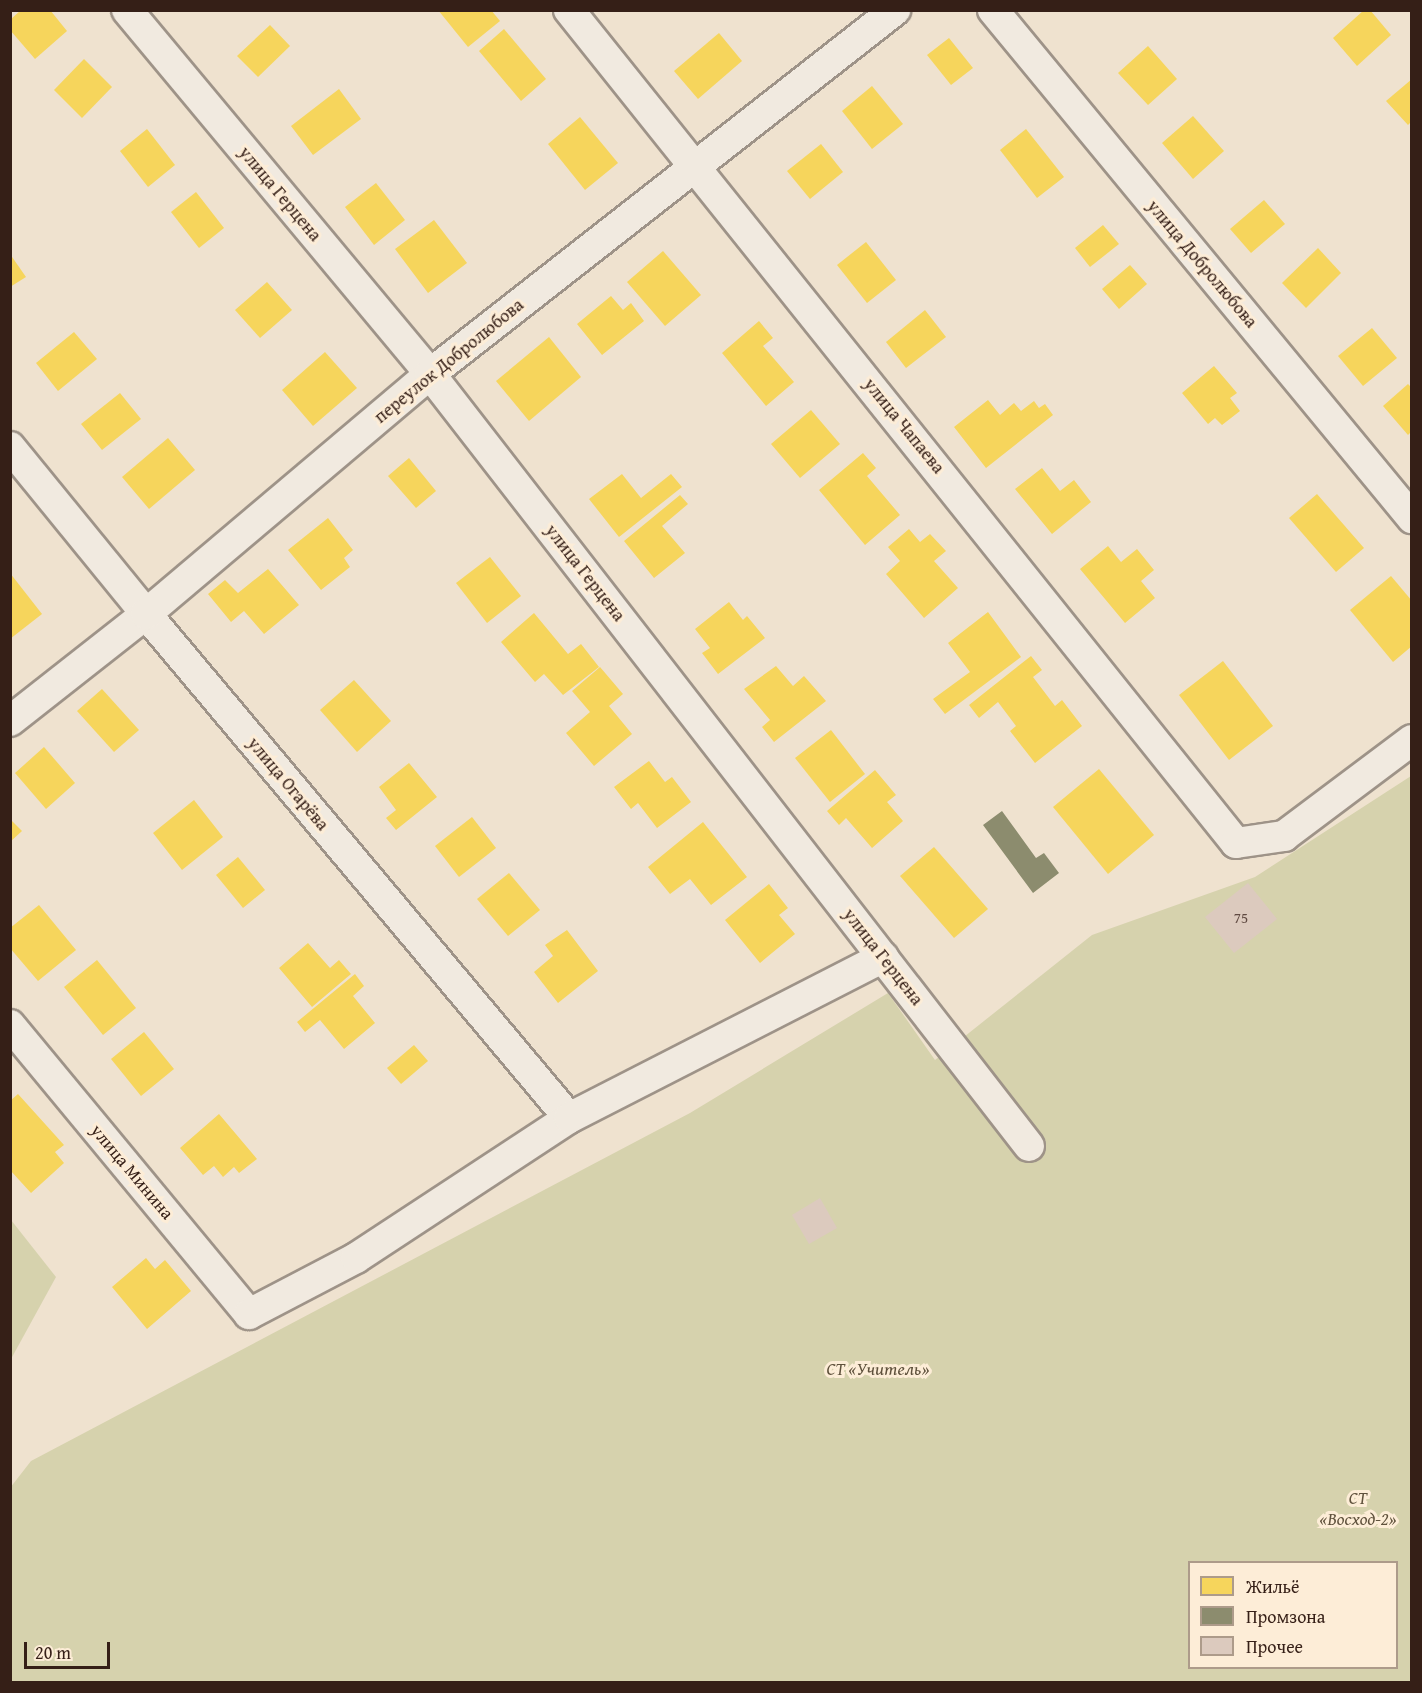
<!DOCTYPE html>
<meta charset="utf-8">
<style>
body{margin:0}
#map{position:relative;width:1422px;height:1693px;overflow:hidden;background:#efe2cf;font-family:"Gentium Book Plus",serif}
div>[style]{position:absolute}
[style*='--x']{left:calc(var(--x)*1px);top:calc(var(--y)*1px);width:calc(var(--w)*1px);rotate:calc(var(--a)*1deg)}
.green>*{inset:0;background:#d6d2ad}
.homes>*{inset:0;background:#f6d55c}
.industry>*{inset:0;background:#8c8c6e}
.building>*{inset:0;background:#dccabe}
.roads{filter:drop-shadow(2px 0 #9e9388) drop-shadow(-2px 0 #9e9388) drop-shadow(0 2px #9e9388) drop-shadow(0 -2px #9e9388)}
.minor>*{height:30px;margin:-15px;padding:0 15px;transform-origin:15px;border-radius:15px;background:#f1eae0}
span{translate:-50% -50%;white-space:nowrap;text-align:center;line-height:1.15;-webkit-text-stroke:6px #fdedd7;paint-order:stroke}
.number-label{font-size:15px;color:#604a42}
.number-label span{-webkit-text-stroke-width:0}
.street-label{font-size:18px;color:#351f17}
.park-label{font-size:18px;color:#5f513c;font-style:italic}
.frame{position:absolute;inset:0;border:12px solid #351f17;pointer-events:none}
.legend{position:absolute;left:1188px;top:1561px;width:210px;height:108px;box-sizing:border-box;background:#fdedd7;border:2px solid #ad9b8a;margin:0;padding:8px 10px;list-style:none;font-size:18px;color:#351f17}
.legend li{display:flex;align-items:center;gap:12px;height:30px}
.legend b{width:30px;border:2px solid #ad9b8a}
.scale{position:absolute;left:24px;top:1642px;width:86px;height:27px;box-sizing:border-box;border:3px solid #351f17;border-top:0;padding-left:8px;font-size:18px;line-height:21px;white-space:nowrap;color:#351f17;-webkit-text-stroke:4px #fdedd7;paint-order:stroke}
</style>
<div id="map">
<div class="green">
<i style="clip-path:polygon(evenodd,1411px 776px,1411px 1682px,11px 1682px,10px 1488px,31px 1461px,690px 1113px,888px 993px,935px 1060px,1092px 935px,1255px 877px,1411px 776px,1190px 1562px,1396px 1562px,1396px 1668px,1190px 1668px,1190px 1562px)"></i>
<i style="clip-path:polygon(11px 1220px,56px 1277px,11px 1359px)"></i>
</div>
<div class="homes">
<i style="clip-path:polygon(21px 10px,50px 10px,67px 31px,35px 59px,10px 30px,10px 20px)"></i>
<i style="clip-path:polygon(438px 10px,491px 10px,500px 21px,468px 47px)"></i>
<i style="clip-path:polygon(1364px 10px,1370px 10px,1391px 35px,1357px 66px,1333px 38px)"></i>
<i style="clip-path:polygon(270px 25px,290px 46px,258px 77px,237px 56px)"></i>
<i style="clip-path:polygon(504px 29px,546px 79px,521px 101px,479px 51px)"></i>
<i style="clip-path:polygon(719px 33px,742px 61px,698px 99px,674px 71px)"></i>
<i style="clip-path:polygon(949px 38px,973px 68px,951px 85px,927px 55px)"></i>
<i style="clip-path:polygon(1148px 46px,1177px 79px,1148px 105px,1118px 73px)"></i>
<i style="clip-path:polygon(84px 59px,112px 87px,82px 118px,54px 90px)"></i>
<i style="clip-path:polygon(1412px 79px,1412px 121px,1408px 125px,1386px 101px)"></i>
<i style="clip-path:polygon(872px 86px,903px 124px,872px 149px,842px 111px)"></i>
<i style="clip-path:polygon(339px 89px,361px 119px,313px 155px,291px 126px)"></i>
<i style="clip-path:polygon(1193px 116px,1224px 151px,1193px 179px,1162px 143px)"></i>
<i style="clip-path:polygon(580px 117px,618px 163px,585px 190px,548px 144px)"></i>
<i style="clip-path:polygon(147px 129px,175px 165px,148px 187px,120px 151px)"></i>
<i style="clip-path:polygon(1026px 129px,1064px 177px,1037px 198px,1000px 150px)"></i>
<i style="clip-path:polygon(821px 144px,843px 172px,810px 199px,787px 171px)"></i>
<i style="clip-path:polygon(376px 183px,405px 220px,374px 245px,345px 207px)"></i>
<i style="clip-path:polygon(196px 192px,224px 228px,199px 248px,171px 212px)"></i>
<i style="clip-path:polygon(1264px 200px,1285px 224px,1251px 253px,1230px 229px)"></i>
<i style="clip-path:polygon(434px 220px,467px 263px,428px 293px,395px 249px)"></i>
<i style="clip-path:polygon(1103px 225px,1119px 244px,1090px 267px,1075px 248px)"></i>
<i style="clip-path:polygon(866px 242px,896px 280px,867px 303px,837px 265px)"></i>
<i style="clip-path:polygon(1318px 248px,1341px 273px,1306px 308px,1282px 283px)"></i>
<i style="clip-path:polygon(663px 251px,701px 295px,665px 326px,627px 282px)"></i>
<i style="clip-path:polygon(10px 254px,26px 277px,10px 287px)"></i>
<i style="clip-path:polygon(1130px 265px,1147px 284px,1119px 309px,1102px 289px)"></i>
<i style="clip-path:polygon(267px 282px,292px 310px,260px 338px,235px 310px)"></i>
<i style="clip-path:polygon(611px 296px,623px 310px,631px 303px,644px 321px,602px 355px,577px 324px)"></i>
<i style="clip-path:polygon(925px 310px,946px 337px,906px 368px,886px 342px)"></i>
<i style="clip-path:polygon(759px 321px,773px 338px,763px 346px,794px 382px,766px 406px,722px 353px)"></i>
<i style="clip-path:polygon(1372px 328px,1397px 358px,1363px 386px,1338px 356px)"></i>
<i style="clip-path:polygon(74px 332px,97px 359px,58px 391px,36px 363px)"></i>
<i style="clip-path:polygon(549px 337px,581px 377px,529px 421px,496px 381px)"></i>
<i style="clip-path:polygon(325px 352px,357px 388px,313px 426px,282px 390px)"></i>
<i style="clip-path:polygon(1214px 366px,1237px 393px,1230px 398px,1240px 411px,1222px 425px,1215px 418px,1208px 424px,1182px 393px)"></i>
<i style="clip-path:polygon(1408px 384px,1412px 388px,1412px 431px,1408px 435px,1383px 406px)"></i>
<i style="clip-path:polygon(120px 393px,141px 419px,102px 450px,81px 424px)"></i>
<i style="clip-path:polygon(988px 400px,1000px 415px,1014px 403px,1021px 411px,1034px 401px,1039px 408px,1045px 404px,1053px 415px,986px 468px,954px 427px)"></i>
<i style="clip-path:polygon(811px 410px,840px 444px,800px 478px,771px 444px)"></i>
<i style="clip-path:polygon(168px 438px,195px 470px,149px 509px,122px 477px)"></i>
<i style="clip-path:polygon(863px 453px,876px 468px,867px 476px,900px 515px,865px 545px,819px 490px)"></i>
<i style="clip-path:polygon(409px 458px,436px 491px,416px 508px,388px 476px)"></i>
<i style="clip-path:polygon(1042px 468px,1060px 491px,1074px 480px,1091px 502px,1052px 534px,1015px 489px)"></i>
<i style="clip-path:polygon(622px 474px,641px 498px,671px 474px,682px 487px,619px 537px,589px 499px)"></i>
<i style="clip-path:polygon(1317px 494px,1364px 548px,1336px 572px,1289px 518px)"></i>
<i style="clip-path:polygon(680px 495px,688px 504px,662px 526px,685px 553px,654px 578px,624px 541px)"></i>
<i style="clip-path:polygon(328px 518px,353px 550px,344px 558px,350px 567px,321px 590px,288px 550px)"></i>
<i style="clip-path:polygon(909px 529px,920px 542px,930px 534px,946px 551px,934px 561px,958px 588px,924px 618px,886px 574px,900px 561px,888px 547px)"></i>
<i style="clip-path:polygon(1108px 546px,1121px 562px,1137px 549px,1154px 570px,1141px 581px,1155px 598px,1125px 623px,1080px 569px)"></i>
<i style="clip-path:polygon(490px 557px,521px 596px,487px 623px,456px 583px)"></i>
<i style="clip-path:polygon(268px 569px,299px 605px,264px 634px,244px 611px,231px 622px,208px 594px,225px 580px,238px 593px)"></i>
<i style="clip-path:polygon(10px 573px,42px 614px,10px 639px)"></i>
<i style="clip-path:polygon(1391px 576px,1412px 601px,1412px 646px,1393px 662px,1350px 610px)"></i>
<i style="clip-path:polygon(729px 602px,743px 620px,747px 616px,765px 638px,718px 674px,702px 653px,710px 648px,695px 629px)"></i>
<i style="clip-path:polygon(988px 612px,1021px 657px,945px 714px,933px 699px,970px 672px,948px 643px)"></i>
<i style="clip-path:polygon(534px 613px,568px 654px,581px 644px,599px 667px,563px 695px,544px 674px,535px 682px,501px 642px)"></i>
<i style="clip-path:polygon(1031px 656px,1042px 670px,1033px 677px,1055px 706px,1062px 700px,1082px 726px,1035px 763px,1010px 731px,1016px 726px,998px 702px,979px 718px,969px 705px)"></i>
<i style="clip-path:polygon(1223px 661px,1273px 726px,1229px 760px,1179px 695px)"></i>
<i style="clip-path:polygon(776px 666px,793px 686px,804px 676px,826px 701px,774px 742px,762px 727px,770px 720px,744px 689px)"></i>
<i style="clip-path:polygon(600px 667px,623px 694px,609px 706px,632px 734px,594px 766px,566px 733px,590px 712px,572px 691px)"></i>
<i style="clip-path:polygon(354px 680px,391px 721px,357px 752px,320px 710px)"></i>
<i style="clip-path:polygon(102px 689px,139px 730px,114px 752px,77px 711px)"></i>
<i style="clip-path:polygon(831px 730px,865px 774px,830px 802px,795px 758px)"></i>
<i style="clip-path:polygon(44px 747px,75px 783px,46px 809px,15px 773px)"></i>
<i style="clip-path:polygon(649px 761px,665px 782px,672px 777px,691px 802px,657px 828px,638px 803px,631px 809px,614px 787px)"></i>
<i style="clip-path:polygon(409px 763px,437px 797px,396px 830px,386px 818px,396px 810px,379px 787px)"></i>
<i style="clip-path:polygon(1099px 769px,1154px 835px,1108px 874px,1053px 807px)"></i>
<i style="clip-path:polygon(875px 770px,896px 795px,887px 802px,903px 821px,872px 848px,846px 818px,839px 825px,827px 811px)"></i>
<i style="clip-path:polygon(194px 800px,223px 837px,182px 870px,153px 833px)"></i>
<i style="clip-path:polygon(472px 817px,496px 848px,459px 877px,435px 846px)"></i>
<i style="clip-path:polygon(10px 819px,22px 831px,10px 842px)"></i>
<i style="clip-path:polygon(703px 822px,747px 877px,711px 905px,690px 879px,670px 894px,648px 867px)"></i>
<i style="clip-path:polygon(934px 847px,988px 909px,954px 938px,900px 876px)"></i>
<i style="clip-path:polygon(238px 857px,265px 890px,243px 908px,216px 875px)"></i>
<i style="clip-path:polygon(509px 873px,540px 910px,508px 936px,477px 899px)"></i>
<i style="clip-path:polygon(769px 884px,788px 908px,779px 915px,795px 934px,760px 963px,725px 920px)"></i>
<i style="clip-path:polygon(39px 905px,76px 950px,38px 981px,10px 948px,10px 928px)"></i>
<i style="clip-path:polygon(567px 930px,598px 971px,558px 1003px,534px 972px,553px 956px,545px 945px)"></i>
<i style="clip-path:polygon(308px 943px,330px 968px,339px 960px,351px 974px,312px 1007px,279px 968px)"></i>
<i style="clip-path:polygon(97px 960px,136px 1008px,103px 1035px,64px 987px)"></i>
<i style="clip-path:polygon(355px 974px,364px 986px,353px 996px,375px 1023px,344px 1049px,320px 1020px,305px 1032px,297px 1022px)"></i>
<i style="clip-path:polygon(144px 1032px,174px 1069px,141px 1096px,111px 1059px)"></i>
<i style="clip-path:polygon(414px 1045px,428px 1061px,401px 1084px,387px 1068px)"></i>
<i style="clip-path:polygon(18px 1094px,64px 1145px,55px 1152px,64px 1163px,31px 1193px,10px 1170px,10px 1101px)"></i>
<i style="clip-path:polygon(219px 1114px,257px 1159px,239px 1173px,234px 1167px,223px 1177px,214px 1166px,203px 1175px,180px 1148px)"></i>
<i style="clip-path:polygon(146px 1258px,155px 1269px,165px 1260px,191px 1291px,147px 1329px,112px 1287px)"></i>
</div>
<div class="industry">
<i style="clip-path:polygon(1002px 811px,1036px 858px,1044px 853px,1059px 873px,1033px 893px,983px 825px)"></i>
</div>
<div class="building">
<i style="clip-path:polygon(1248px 883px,1277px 919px,1234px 953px,1205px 917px)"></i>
<i style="clip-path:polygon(820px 1198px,837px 1228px,809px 1244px,792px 1215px)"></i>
</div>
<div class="roads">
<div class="minor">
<i style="--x:127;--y:10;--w:474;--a:50.2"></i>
<i style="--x:430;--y:374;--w:977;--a:52.19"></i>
<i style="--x:569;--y:10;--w:1067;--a:51.32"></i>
<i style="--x:1236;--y:843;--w:49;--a:-8.3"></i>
<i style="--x:1284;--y:836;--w:160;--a:-36.9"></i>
<i style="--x:993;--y:10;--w:659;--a:50.48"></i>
<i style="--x:10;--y:447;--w:215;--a:50.8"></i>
<i style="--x:146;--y:614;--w:658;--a:49.99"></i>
<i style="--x:10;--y:721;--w:173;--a:-38.2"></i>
<i style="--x:146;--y:614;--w:372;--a:-40.2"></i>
<i style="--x:430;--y:374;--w:591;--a:-38.05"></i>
<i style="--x:10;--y:1025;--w:375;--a:50.4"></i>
<i style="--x:249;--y:1314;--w:121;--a:-27.6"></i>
<i style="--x:356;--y:1258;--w:255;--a:-33.3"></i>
<i style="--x:569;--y:1118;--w:353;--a:-27.1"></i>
</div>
</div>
<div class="number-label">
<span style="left:1241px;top:918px">75</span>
</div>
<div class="street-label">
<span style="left:280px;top:194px;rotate:50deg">улица Герцена</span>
<span style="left:1202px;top:264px;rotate:50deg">улица Добролюбова</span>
<span style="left:449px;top:361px;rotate:-39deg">переулок Добролюбова</span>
<span style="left:904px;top:426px;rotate:51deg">улица Чапаева</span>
<span style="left:585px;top:573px;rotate:52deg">улица Герцена</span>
<span style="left:288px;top:784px;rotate:50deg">улица Огарёва</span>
<span style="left:883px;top:957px;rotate:52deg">улица Герцена</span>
<span style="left:132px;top:1172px;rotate:50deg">улица Минина</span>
</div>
<div class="park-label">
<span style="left:878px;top:1369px">СТ «Учитель»</span>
<span style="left:1358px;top:1509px">СТ<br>«Восход-2»</span>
</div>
<div class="frame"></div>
<ul class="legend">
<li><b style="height:16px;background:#f6d55c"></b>Жильё</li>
<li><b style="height:16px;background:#8c8c6e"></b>Промзона</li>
<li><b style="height:16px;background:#dccabe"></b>Прочее</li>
</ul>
<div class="scale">20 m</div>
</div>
